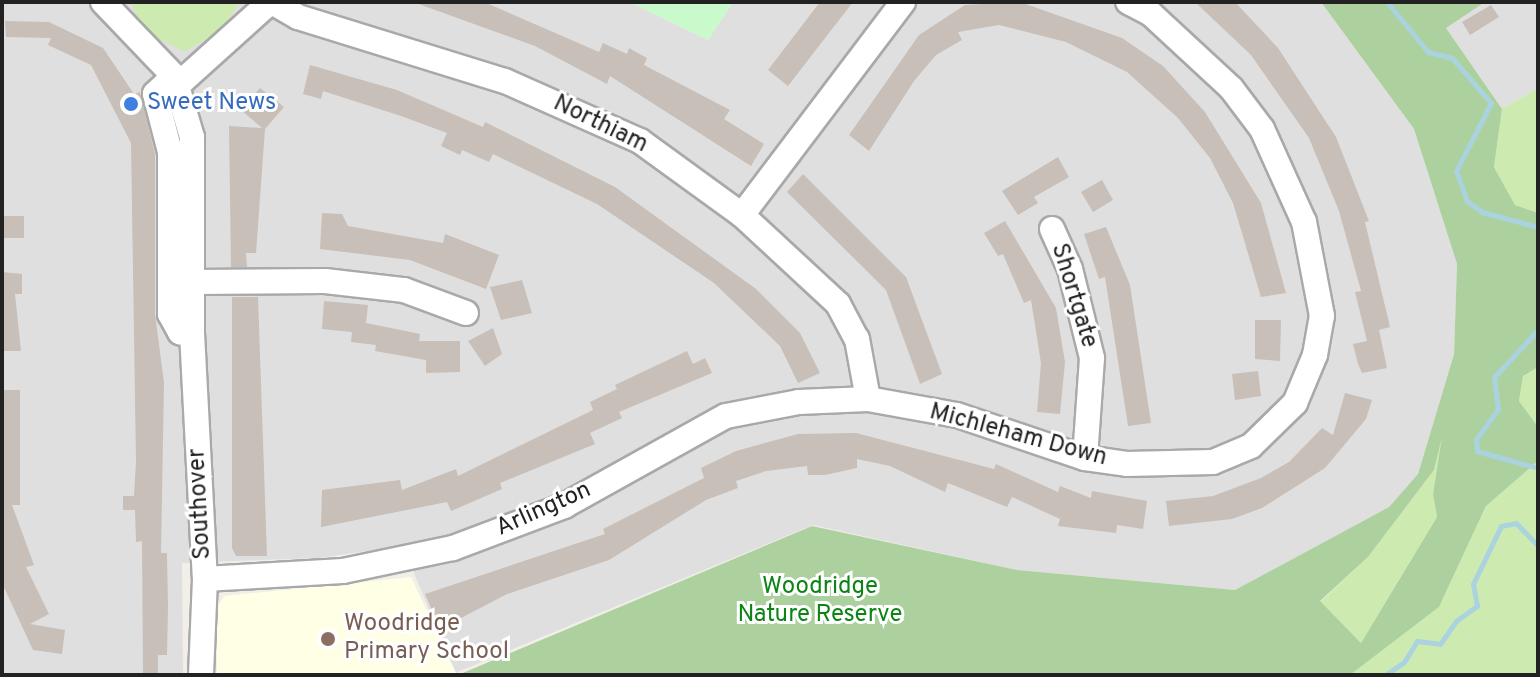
<!DOCTYPE html>
<style>
body{margin:0}
#map{position:relative;width:1540px;height:677px;overflow:hidden;background:#f2efe9;font-family:Overpass,sans-serif}
div>[style]{position:absolute}
[style*='--x']{left:calc(var(--x)*1px);top:calc(var(--y)*1px);width:calc(var(--w)*1px);rotate:calc(var(--a)*1deg)}
.residential>*{inset:0;background:#e0dfdf}
.education>*{inset:0;background:#ffffe5}
.grass>*{inset:0;background:#cdebb0}
.forest>*{inset:0;background:#add19e}
.park>*{inset:0;background:#c8facc}
.stream>*{height:5px;margin:-2.5px;padding:0 2.5px;transform-origin:2.5px;border-radius:2.5px;background:#aad3df}
.building>*{inset:0;background:#c7bfb8}
.roads{filter:drop-shadow(2px 0 #a9a9a9) drop-shadow(-2px 0 #a9a9a9) drop-shadow(0 2px #a9a9a9) drop-shadow(0 -2px #a9a9a9)}
.minor>*{height:24px;margin:-12px;padding:0 12px;transform-origin:12px;border-radius:12px;background:#fff}
.dots>*{width:22px;height:22px;translate:-50% -50%;box-sizing:border-box;border:4px solid #fff;border-radius:50%}
span{translate:-50% -50%;white-space:nowrap;text-align:center;line-height:1.15;-webkit-text-stroke:6px #fff;paint-order:stroke}
.shop-label{font-size:24px;color:#366cbe}
.left{translate:0 -50%;text-align:left}
.street-label{font-size:24px;color:#222}
.park-label{font-size:24px;color:#0c8416}
.education-label{font-size:24px;color:#785e54}
.frame{position:absolute;inset:0;border:4px solid #222;pointer-events:none}
</style>
<div id="map">
<div class="residential">
<i style="clip-path:polygon(2px 2px,629px 2px,708px 40px,733px 2px,1321px 2px,1414px 129px,1457px 264px,1454px 354px,1418px 474px,1389px 507px,1235px 590px,1017px 570px,813px 525px,455px 673px,403px 546px,319px 558px,182px 563px,183px 675px,2px 675px)"></i>
<i style="clip-path:polygon(1485px 2px,1538px 2px,1538px 88px,1502px 109px,1445px 27px)"></i>
</div>
<div class="education">
<i style="clip-path:polygon(411px 577px,457px 675px,217px 675px,217px 608px,224px 596px)"></i>
</div>
<div class="grass">
<i style="clip-path:polygon(132px 2px,240px 2px,221px 30px,185px 52px,157px 38px,136px 16px)"></i>
<i style="clip-path:polygon(1538px 88px,1538px 213px,1515px 205px,1494px 167px,1502px 109px)"></i>
<i style="clip-path:polygon(1538px 367px,1538px 427px,1519px 401px,1523px 376px)"></i>
<i style="clip-path:polygon(1446px 416px,1433px 494px,1437px 517px,1361px 643px,1320px 602px,1368px 557px,1434px 470px)"></i>
<i style="clip-path:polygon(1538px 461px,1538px 675px,1350px 675px,1439px 607px,1486px 506px)"></i>
</div>
<div class="forest">
<i style="clip-path:polygon(evenodd,1321px 2px,1485px 2px,1446px 28px,1502px 109px,1494px 167px,1515px 205px,1538px 213px,1538px 367px,1523px 376px,1519px 401px,1538px 427px,1538px 461px,1486px 506px,1439px 607px,1350px 675px,458px 675px,812px 526px,1017px 570px,1235px 590px,1389px 507px,1418px 474px,1454px 354px,1457px 264px,1414px 129px,1321px 2px,1442px 437px,1433px 494px,1437px 517px,1361px 643px,1320px 601px,1368px 557px,1434px 470px,1442px 437px)"></i>
</div>
<div class="park">
<i style="clip-path:polygon(629px 2px,733px 2px,708px 40px)"></i>
</div>
<div class="stream">
<i style="--x:1387;--y:2;--w:65;--a:50.6"></i>
<i style="--x:1428;--y:52;--w:25;--a:14"></i>
<i style="--x:1452;--y:58;--w:60;--a:49.1"></i>
<i style="--x:1491;--y:103;--w:76;--a:117.2"></i>
<i style="--x:1456;--y:171;--w:32;--a:70"></i>
<i style="--x:1467;--y:201;--w:19;--a:36"></i>
<i style="--x:1482;--y:212;--w:58;--a:15"></i>
<i style="--x:1538;--y:330;--w:64;--a:133.1"></i>
<i style="--x:1494;--y:377;--w:32;--a:83"></i>
<i style="--x:1498;--y:409;--w:37;--a:126"></i>
<i style="--x:1476;--y:439;--w:12;--a:85"></i>
<i style="--x:1477;--y:451;--w:63;--a:15.6"></i>
<i style="--x:1385;--y:675;--w:23;--a:-34"></i>
<i style="--x:1404;--y:662;--w:25;--a:-58"></i>
<i style="--x:1417;--y:641;--w:23;--a:7"></i>
<i style="--x:1440;--y:644;--w:28;--a:-55"></i>
<i style="--x:1456;--y:621;--w:26;--a:-36"></i>
<i style="--x:1477;--y:606;--w:22;--a:-100"></i>
<i style="--x:1473;--y:584;--w:64;--a:-64.2"></i>
<i style="--x:1501;--y:526;--w:15;--a:-11"></i>
<i style="--x:1516;--y:523;--w:32;--a:46"></i>
</div>
<div class="building">
<i style="clip-path:polygon(413px 2px,484px 2px,599px 52px,603px 43px,627px 54px,629px 48px,647px 58px,644px 65px,730px 110px,724px 119px,764px 144px,751px 166px,610px 76px,607px 84px,535px 46px)"></i>
<i style="clip-path:polygon(820px 2px,853px 2px,788px 86px,768px 70px)"></i>
<i style="clip-path:polygon(1020px 2px,1122px 38px,1163px 66px,1205px 112px,1261px 203px,1286px 293px,1261px 297px,1233px 203px,1210px 158px,1178px 118px,1127px 72px,1066px 42px,999px 25px,958px 32px,962px 40px,936px 55px,914px 81px,869px 151px,849px 135px,919px 35px,965px 5px)"></i>
<i style="clip-path:polygon(1195px 2px,1235px 2px,1278px 48px,1336px 137px,1369px 221px,1365px 222px,1390px 327px,1379px 330px,1387px 368px,1362px 373px,1358px 364px,1353px 344px,1367px 341px,1355px 292px,1361px 291px,1339px 211px,1309px 138px,1251px 55px)"></i>
<i style="clip-path:polygon(1491px 5px,1499px 17px,1470px 35px,1462px 22px)"></i>
<i style="clip-path:polygon(5px 21px,49px 22px,103px 48px,134px 94px,140px 92px,155px 154px,155px 314px,164px 383px,161px 553px,167px 553px,168px 608px,167px 655px,158px 655px,158px 675px,143px 675px,142px 541px,136px 542px,135px 510px,123px 510px,123px 496px,134px 496px,136px 462px,131px 143px,91px 65px,48px 45px,51px 38px,6px 37px)"></i>
<i style="clip-path:polygon(310px 65px,397px 90px,483px 127px,485px 122px,615px 187px,756px 289px,800px 333px,820px 373px,798px 383px,780px 346px,714px 283px,597px 204px,493px 154px,489px 162px,462px 150px,460px 155px,441px 146px,447px 133px,401px 116px,323px 91px,321px 99px,303px 94px)"></i>
<i style="clip-path:polygon(260px 88px,284px 107px,265px 129px,256px 253px,246px 253px,247px 267px,231px 267px,229px 126px,262px 128px,241px 110px)"></i>
<i style="clip-path:polygon(1058px 157px,1069px 177px,1034px 197px,1038px 203px,1018px 215px,1002px 191px)"></i>
<i style="clip-path:polygon(803px 174px,906px 277px,942px 374px,920px 384px,886px 290px,787px 192px)"></i>
<i style="clip-path:polygon(1102px 180px,1113px 200px,1093px 212px,1081px 192px)"></i>
<i style="clip-path:polygon(322px 213px,342px 214px,348px 226px,443px 243px,445px 234px,499px 255px,486px 289px,410px 260px,320px 249px)"></i>
<i style="clip-path:polygon(2px 216px,24px 216px,24px 238px,2px 238px)"></i>
<i style="clip-path:polygon(1005px 221px,1056px 308px,1065px 362px,1060px 414px,1037px 412px,1041px 363px,1031px 300px,1024px 303px,1003px 254px,998px 256px,984px 233px)"></i>
<i style="clip-path:polygon(1106px 227px,1130px 285px,1151px 423px,1128px 426px,1105px 277px,1099px 279px,1084px 234px)"></i>
<i style="clip-path:polygon(2px 272px,22px 274px,22px 294px,15px 294px,21px 351px,2px 351px)"></i>
<i style="clip-path:polygon(522px 280px,532px 313px,501px 320px,490px 287px)"></i>
<i style="clip-path:polygon(232px 297px,258px 297px,267px 556px,236px 556px,232px 548px)"></i>
<i style="clip-path:polygon(324px 301px,368px 305px,366px 323px,420px 334px,419px 341px,460px 341px,460px 372px,426px 373px,426px 360px,375px 351px,376px 345px,351px 342px,352px 332px,322px 329px)"></i>
<i style="clip-path:polygon(1255px 320px,1281px 320px,1280px 361px,1255px 359px)"></i>
<i style="clip-path:polygon(493px 328px,502px 354px,485px 366px,468px 341px)"></i>
<i style="clip-path:polygon(687px 351px,693px 364px,705px 358px,712px 373px,619px 412px,622px 418px,590px 433px,595px 444px,500px 483px,502px 489px,451px 511px,447px 502px,321px 527px,322px 490px,400px 480px,402px 490px,456px 469px,458px 476px,593px 410px,590px 402px,617px 389px,615px 385px)"></i>
<i style="clip-path:polygon(1258px 371px,1261px 396px,1235px 400px,1232px 374px)"></i>
<i style="clip-path:polygon(2px 390px,20px 390px,20px 505px,12px 505px,34px 565px,26px 567px,49px 614px,30px 624px,65px 630px,62px 654px,33px 650px,2px 583px)"></i>
<i style="clip-path:polygon(1345px 393px,1372px 400px,1366px 419px,1325px 468px,1262px 508px,1232px 519px,1169px 526px,1166px 501px,1213px 496px,1261px 478px,1289px 462px,1322px 428px,1333px 435px)"></i>
<i style="clip-path:polygon(856px 433px,994px 469px,996px 464px,1058px 492px,1060px 486px,1091px 498px,1092px 491px,1147px 501px,1143px 529px,1117px 525px,1116px 533px,1058px 526px,1060px 519px,1012px 497px,1007px 507px,948px 483px,945px 492px,890px 466px,857px 459px,857px 468px,825px 475px,808px 475px,807px 466px,766px 471px,736px 481px,738px 488px,706px 500px,609px 560px,507px 594px,440px 629px,425px 594px,605px 534px,603px 529px,704px 478px,701px 468px,736px 451px,798px 434px)"></i>
</div>
<div class="roads">
<div class="minor">
<i style="--x:103;--y:2;--w:103;--a:46.2"></i>
<i style="--x:174;--y:76;--w:64;--a:73.6"></i>
<i style="--x:192;--y:137;--w:196;--a:90"></i>
<i style="--x:192;--y:333;--w:246;--a:87"></i>
<i style="--x:205;--y:579;--w:96;--a:92.4"></i>
<i style="--x:272;--y:2;--w:30;--a:30"></i>
<i style="--x:298;--y:17;--w:217;--a:17.2"></i>
<i style="--x:505;--y:81;--w:148;--a:24"></i>
<i style="--x:640;--y:141;--w:126;--a:36"></i>
<i style="--x:742;--y:215;--w:131;--a:42.8"></i>
<i style="--x:838;--y:304;--w:40;--a:62"></i>
<i style="--x:857;--y:339;--w:61;--a:79.6"></i>
<i style="--x:174;--y:76;--w:26;--a:137"></i>
<i style="--x:155;--y:94;--w:60;--a:75.5"></i>
<i style="--x:170;--y:152;--w:162;--a:90"></i>
<i style="--x:170;--y:314;--w:21;--a:61"></i>
<i style="--x:180;--y:332;--w:12;--a:5"></i>
<i style="--x:179;--y:84;--w:122;--a:-42"></i>
<i style="--x:742;--y:215;--w:267;--a:-52.9"></i>
<i style="--x:1052;--y:229;--w:44;--a:65.8"></i>
<i style="--x:1070;--y:269;--w:92;--a:76.1"></i>
<i style="--x:1092;--y:358;--w:100;--a:94"></i>
<i style="--x:193;--y:282;--w:132;--a:-0.4"></i>
<i style="--x:325;--y:281;--w:80;--a:6.5"></i>
<i style="--x:404;--y:290;--w:66;--a:20.4"></i>
<i style="--x:205;--y:579;--w:138;--a:-3.3"></i>
<i style="--x:343;--y:571;--w:112;--a:-11.8"></i>
<i style="--x:453;--y:548;--w:119;--a:-20.7"></i>
<i style="--x:564;--y:506;--w:185;--a:-29.1"></i>
<i style="--x:726;--y:416;--w:74;--a:-10.9"></i>
<i style="--x:799;--y:402;--w:69;--a:-2.5"></i>
<i style="--x:868;--y:399;--w:90;--a:10.2"></i>
<i style="--x:957;--y:415;--w:135;--a:18.6"></i>
<i style="--x:1085;--y:458;--w:42;--a:8.1"></i>
<i style="--x:1127;--y:464;--w:86;--a:-1.3"></i>
<i style="--x:1213;--y:462;--w:41;--a:-22.8"></i>
<i style="--x:1251;--y:446;--w:62;--a:-44.3"></i>
<i style="--x:1295;--y:403;--w:52;--a:-67.4"></i>
<i style="--x:1315;--y:355;--w:40;--a:-80"></i>
<i style="--x:1322;--y:316;--w:96;--a:-100.8"></i>
<i style="--x:1304;--y:222;--w:102;--a:-114.3"></i>
<i style="--x:1262;--y:129;--w:51;--a:-127.1"></i>
<i style="--x:1231;--y:88;--w:109;--a:-137.2"></i>
<i style="--x:1151;--y:14;--w:26;--a:-152"></i>
</div>
</div>
<div class="dots">
<i style="left:131px;top:104px;background:#3f7fe0"></i>
<i style="left:328px;top:639px;background:#8d6e63"></i>
</div>
<div class="shop-label">
<span class="left" style="left:147px;top:104px">Sweet News</span>
</div>
<div class="street-label">
<span style="left:600px;top:125px;rotate:26deg">Northiam</span>
<span style="left:1073px;top:296px;rotate:73deg">Shortgate</span>
<span style="left:1018px;top:436px;rotate:15deg">Michleham Down</span>
<span style="left:201px;top:504px;rotate:-93deg">Southover</span>
<span style="left:544px;top:510px;rotate:-24deg">Arlington</span>
</div>
<div class="park-label">
<span style="left:820px;top:602px">Woodridge<br>Nature Reserve</span>
</div>
<div class="education-label">
<span class="left" style="left:344px;top:639px">Woodridge<br>Primary School</span>
</div>
<div class="frame"></div>
</div>
